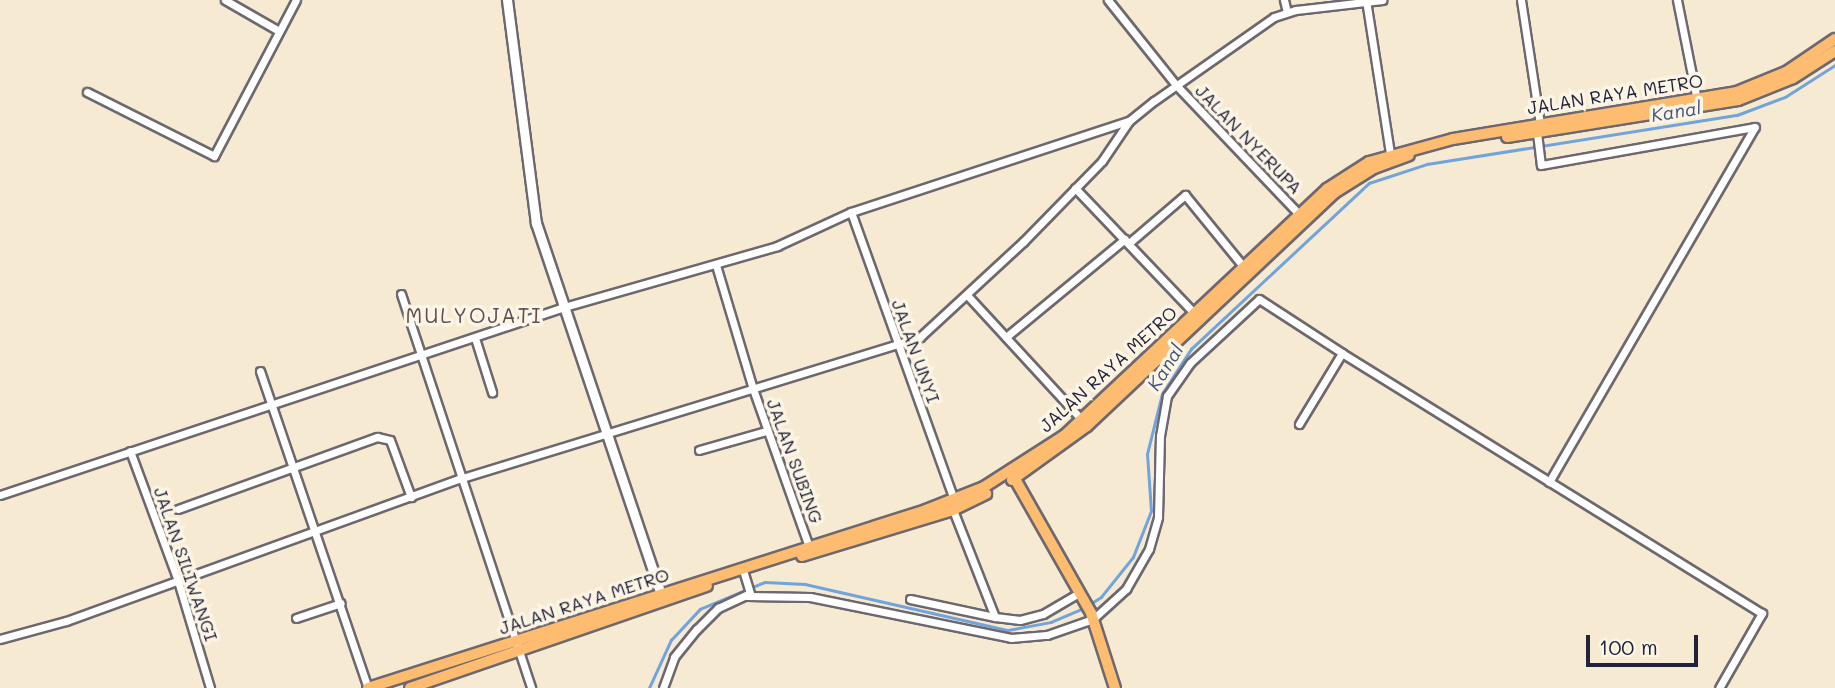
<!DOCTYPE html>
<style>
body{margin:0}
#map{position:relative;width:1835px;height:688px;overflow:hidden;background:#f7ead2;font-family:Mali,sans-serif}
div>[style]{position:absolute}
[style*='--x']{left:calc(var(--x)*1px);top:calc(var(--y)*1px);width:calc(var(--w)*1px);rotate:calc(var(--a)*1deg)}
.stream>*{height:2.5px;margin:-1.25px;padding:0 1.25px;transform-origin:1.25px;border-radius:1.25px;background:#71a4dd}
.roads{filter:drop-shadow(2px 0 #6d6870) drop-shadow(-2px 0 #6d6870) drop-shadow(0 2px #6d6870) drop-shadow(0 -2px #6d6870)}
.minor>*{height:7px;margin:-3.5px;padding:0 3.5px;transform-origin:3.5px;border-radius:3.5px;background:#fff}
.tertiary>*{height:9px;margin:-4.5px;padding:0 4.5px;transform-origin:4.5px;border-radius:4.5px;background:#fff}
.primary>*{height:10px;margin:-5px;padding:0 5px;transform-origin:5px;border-radius:5px;background:#fdbc70}
.trunk>*{height:10px;margin:-5px;padding:0 5px;transform-origin:5px;border-radius:5px;background:#fdbc70}
span{translate:-50% -50%;white-space:nowrap;text-align:center;line-height:1.15;-webkit-text-stroke:7px #fcf5e5;paint-order:stroke}
.street-label{font-size:18px;color:#22223b}
.water-label{font-size:19px;color:#42567c;font-style:italic}
.quarter-label{font-size:21px;color:#5e5052;letter-spacing:2px}
.scale{position:absolute;left:1586px;top:635px;width:112px;height:32px;box-sizing:border-box;border:4px solid #22223b;border-top:0;padding-left:9px;font-size:21px;line-height:24px;white-space:nowrap;color:#22223b;-webkit-text-stroke:5px #fcf5e5;paint-order:stroke}
</style>
<div id="map">
<div class="stream">
<i style="--x:1090;--y:604;--w:13;--a:-32"></i>
<i style="--x:1101;--y:597;--w:51;--a:-51.3"></i>
<i style="--x:1133;--y:557;--w:49;--a:-68.6"></i>
<i style="--x:1151;--y:511;--w:57;--a:-94"></i>
<i style="--x:1147;--y:454;--w:62;--a:-76"></i>
<i style="--x:1162;--y:394;--w:54;--a:-57.2"></i>
<i style="--x:1191;--y:349;--w:243;--a:-43"></i>
<i style="--x:1369;--y:183;--w:61;--a:-18.1"></i>
<i style="--x:1427;--y:164;--w:314;--a:-9"></i>
<i style="--x:1737;--y:115;--w:51;--a:-20.6"></i>
<i style="--x:1785;--y:97;--w:59;--a:-32.6"></i>
<i style="--x:649;--y:688;--w:53;--a:-65.4"></i>
<i style="--x:671;--y:640;--w:42;--a:-46.9"></i>
<i style="--x:700;--y:609;--w:70;--a:-22.6"></i>
<i style="--x:765;--y:582;--w:40;--a:2.9"></i>
<i style="--x:805;--y:584;--w:208;--a:12.8"></i>
<i style="--x:1008;--y:630;--w:44;--a:-10.5"></i>
<i style="--x:1051;--y:622;--w:36;--a:-23"></i>
</div>
<div class="roads">
<div class="minor">
<i style="--x:225;--y:0;--w:62;--a:29.9"></i>
<i style="--x:1108;--y:0;--w:110;--a:51.3"></i>
<i style="--x:1177;--y:86;--w:177;--a:46.4"></i>
<i style="--x:1284;--y:0;--w:12;--a:76"></i>
<i style="--x:1366;--y:0;--w:156;--a:81.1"></i>
<i style="--x:1521;--y:0;--w:125;--a:81.3"></i>
<i style="--x:1677;--y:0;--w:102;--a:78.7"></i>
<i style="--x:87;--y:92;--w:142;--a:26.7"></i>
<i style="--x:214;--y:156;--w:176;--a:-62.3"></i>
<i style="--x:1537;--y:133;--w:32;--a:83"></i>
<i style="--x:1541;--y:165;--w:217;--a:-10.1"></i>
<i style="--x:1075;--y:188;--w:173;--a:46.4"></i>
<i style="--x:851;--y:212;--w:306;--a:70.3"></i>
<i style="--x:1129;--y:243;--w:74;--a:-40.6"></i>
<i style="--x:1185;--y:195;--w:92;--a:50.8"></i>
<i style="--x:716;--y:265;--w:126;--a:73.4"></i>
<i style="--x:752;--y:386;--w:171;--a:70.5"></i>
<i style="--x:401;--y:294;--w:415;--a:71.7"></i>
<i style="--x:967;--y:295;--w:170;--a:47.4"></i>
<i style="--x:1006;--y:337;--w:154;--a:-39.5"></i>
<i style="--x:475;--y:338;--w:57;--a:72.5"></i>
<i style="--x:1342;--y:353;--w:494;--a:31.8"></i>
<i style="--x:1762;--y:613;--w:86;--a:119.8"></i>
<i style="--x:260;--y:371;--w:335;--a:71.2"></i>
<i style="--x:699;--y:450;--w:70;--a:-15.8"></i>
<i style="--x:130;--y:451;--w:139;--a:69.7"></i>
<i style="--x:178;--y:581;--w:112;--a:73.3"></i>
<i style="--x:1549;--y:482;--w:410;--a:-59.9"></i>
<i style="--x:0;--y:495;--w:591;--a:-18.43"></i>
<i style="--x:561;--y:308;--w:225;--a:-16"></i>
<i style="--x:777;--y:246;--w:81;--a:-24.7"></i>
<i style="--x:851;--y:212;--w:292;--a:-18.2"></i>
<i style="--x:178;--y:509;--w:212;--a:-19.9"></i>
<i style="--x:377;--y:437;--w:13;--a:13"></i>
<i style="--x:390;--y:440;--w:61;--a:69.8"></i>
<i style="--x:953;--y:510;--w:115;--a:68.6"></i>
<i style="--x:995;--y:617;--w:25;--a:7"></i>
<i style="--x:1020;--y:620;--w:24;--a:-15"></i>
<i style="--x:1043;--y:614;--w:42;--a:-30.3"></i>
<i style="--x:747;--y:596;--w:63;--a:0.9"></i>
<i style="--x:810;--y:597;--w:205;--a:11.5"></i>
<i style="--x:1011;--y:638;--w:36;--a:-5"></i>
<i style="--x:1047;--y:635;--w:49;--a:-19.2"></i>
<i style="--x:1093;--y:619;--w:45;--a:-42.3"></i>
<i style="--x:1126;--y:589;--w:46;--a:-60.1"></i>
<i style="--x:1149;--y:549;--w:33;--a:-74"></i>
<i style="--x:1158;--y:517;--w:81;--a:-88.6"></i>
<i style="--x:1160;--y:436;--w:41;--a:-80.1"></i>
<i style="--x:1167;--y:396;--w:40;--a:-55.1"></i>
<i style="--x:1190;--y:363;--w:94;--a:-42.8"></i>
<i style="--x:1259;--y:299;--w:99;--a:33"></i>
<i style="--x:1342;--y:353;--w:83;--a:121.2"></i>
<i style="--x:910;--y:599;--w:87;--a:12"></i>
<i style="--x:296;--y:618;--w:47;--a:-18.4"></i>
<i style="--x:0;--y:639;--w:68;--a:-15.3"></i>
<i style="--x:66;--y:621;--w:418;--a:-19.9"></i>
<i style="--x:459;--y:479;--w:482;--a:-17.1"></i>
<i style="--x:920;--y:337;--w:140;--a:-42.7"></i>
<i style="--x:1023;--y:242;--w:113;--a:-45.7"></i>
<i style="--x:1102;--y:161;--w:48;--a:-56"></i>
<i style="--x:1129;--y:121;--w:32;--a:-39"></i>
<i style="--x:1154;--y:101;--w:146;--a:-35"></i>
<i style="--x:1274;--y:17;--w:23;--a:-18"></i>
<i style="--x:1296;--y:10;--w:87;--a:-6.6"></i>
<i style="--x:663;--y:688;--w:33;--a:-70"></i>
<i style="--x:674;--y:657;--w:36;--a:-51"></i>
<i style="--x:697;--y:629;--w:30;--a:-45"></i>
<i style="--x:718;--y:608;--w:35;--a:-25"></i>
<i style="--x:750;--y:593;--w:21;--a:-107"></i>
</div>
<div class="tertiary">
<i style="--x:507;--y:0;--w:225;--a:82.6"></i>
<i style="--x:536;--y:223;--w:396;--a:71.4"></i>
</div>
<div class="primary">
<i style="--x:1011;--y:472;--w:162;--a:60.4"></i>
<i style="--x:1091;--y:613;--w:79;--a:72.3"></i>
</div>
<div class="trunk">
<i style="--x:1507;--y:137;--w:234;--a:-9.1"></i>
<i style="--x:1738;--y:100;--w:59;--a:-21.8"></i>
<i style="--x:1793;--y:78;--w:50;--a:-32.7"></i>
<i style="--x:1012;--y:480;--w:92;--a:-35.8"></i>
<i style="--x:1087;--y:426;--w:340;--a:-43.3"></i>
<i style="--x:1334;--y:193;--w:47;--a:-32"></i>
<i style="--x:1374;--y:168;--w:37;--a:-20"></i>
<i style="--x:802;--y:556;--w:158;--a:-16.9"></i>
<i style="--x:953;--y:510;--w:37;--a:-26"></i>
<i style="--x:368;--y:688;--w:586;--a:-17.69"></i>
<i style="--x:926;--y:510;--w:62;--a:-21.6"></i>
<i style="--x:984;--y:487;--w:96;--a:-32.7"></i>
<i style="--x:1065;--y:435;--w:359;--a:-43.2"></i>
<i style="--x:1327;--y:189;--w:50;--a:-32.7"></i>
<i style="--x:1369;--y:162;--w:87;--a:-15.3"></i>
<i style="--x:1453;--y:139;--w:288;--a:-9.4"></i>
<i style="--x:1737;--y:92;--w:53;--a:-22.2"></i>
<i style="--x:1786;--y:72;--w:59;--a:-34"></i>
<i style="--x:410;--y:688;--w:314;--a:-19"></i>
</div>
</div>
<div class="street-label">
<span style="left:1615px;top:94px;rotate:-9deg">JALAN RAYA METRO</span>
<span style="left:1249px;top:139px;rotate:46deg">JALAN NYERUPA</span>
<span style="left:916px;top:351px;rotate:70deg">JALAN UNYI</span>
<span style="left:1108px;top:369px;rotate:-42deg">JALAN RAYA METRO</span>
<span style="left:795px;top:461px;rotate:70deg">JALAN SUBING</span>
<span style="left:186px;top:564px;rotate:71deg">JALAN SILIWANGI</span>
<span style="left:584px;top:601px;rotate:-18deg">JALAN RAYA METRO</span>
</div>
<div class="water-label">
<span style="left:1676px;top:111px;rotate:-9deg">Kanal</span>
<span style="left:1165px;top:367px;rotate:-58deg">Kanal</span>
</div>
<div class="quarter-label">
<span style="left:474px;top:315px">MULYOJATI</span>
</div>
<div class="scale">100 m</div>
</div>
